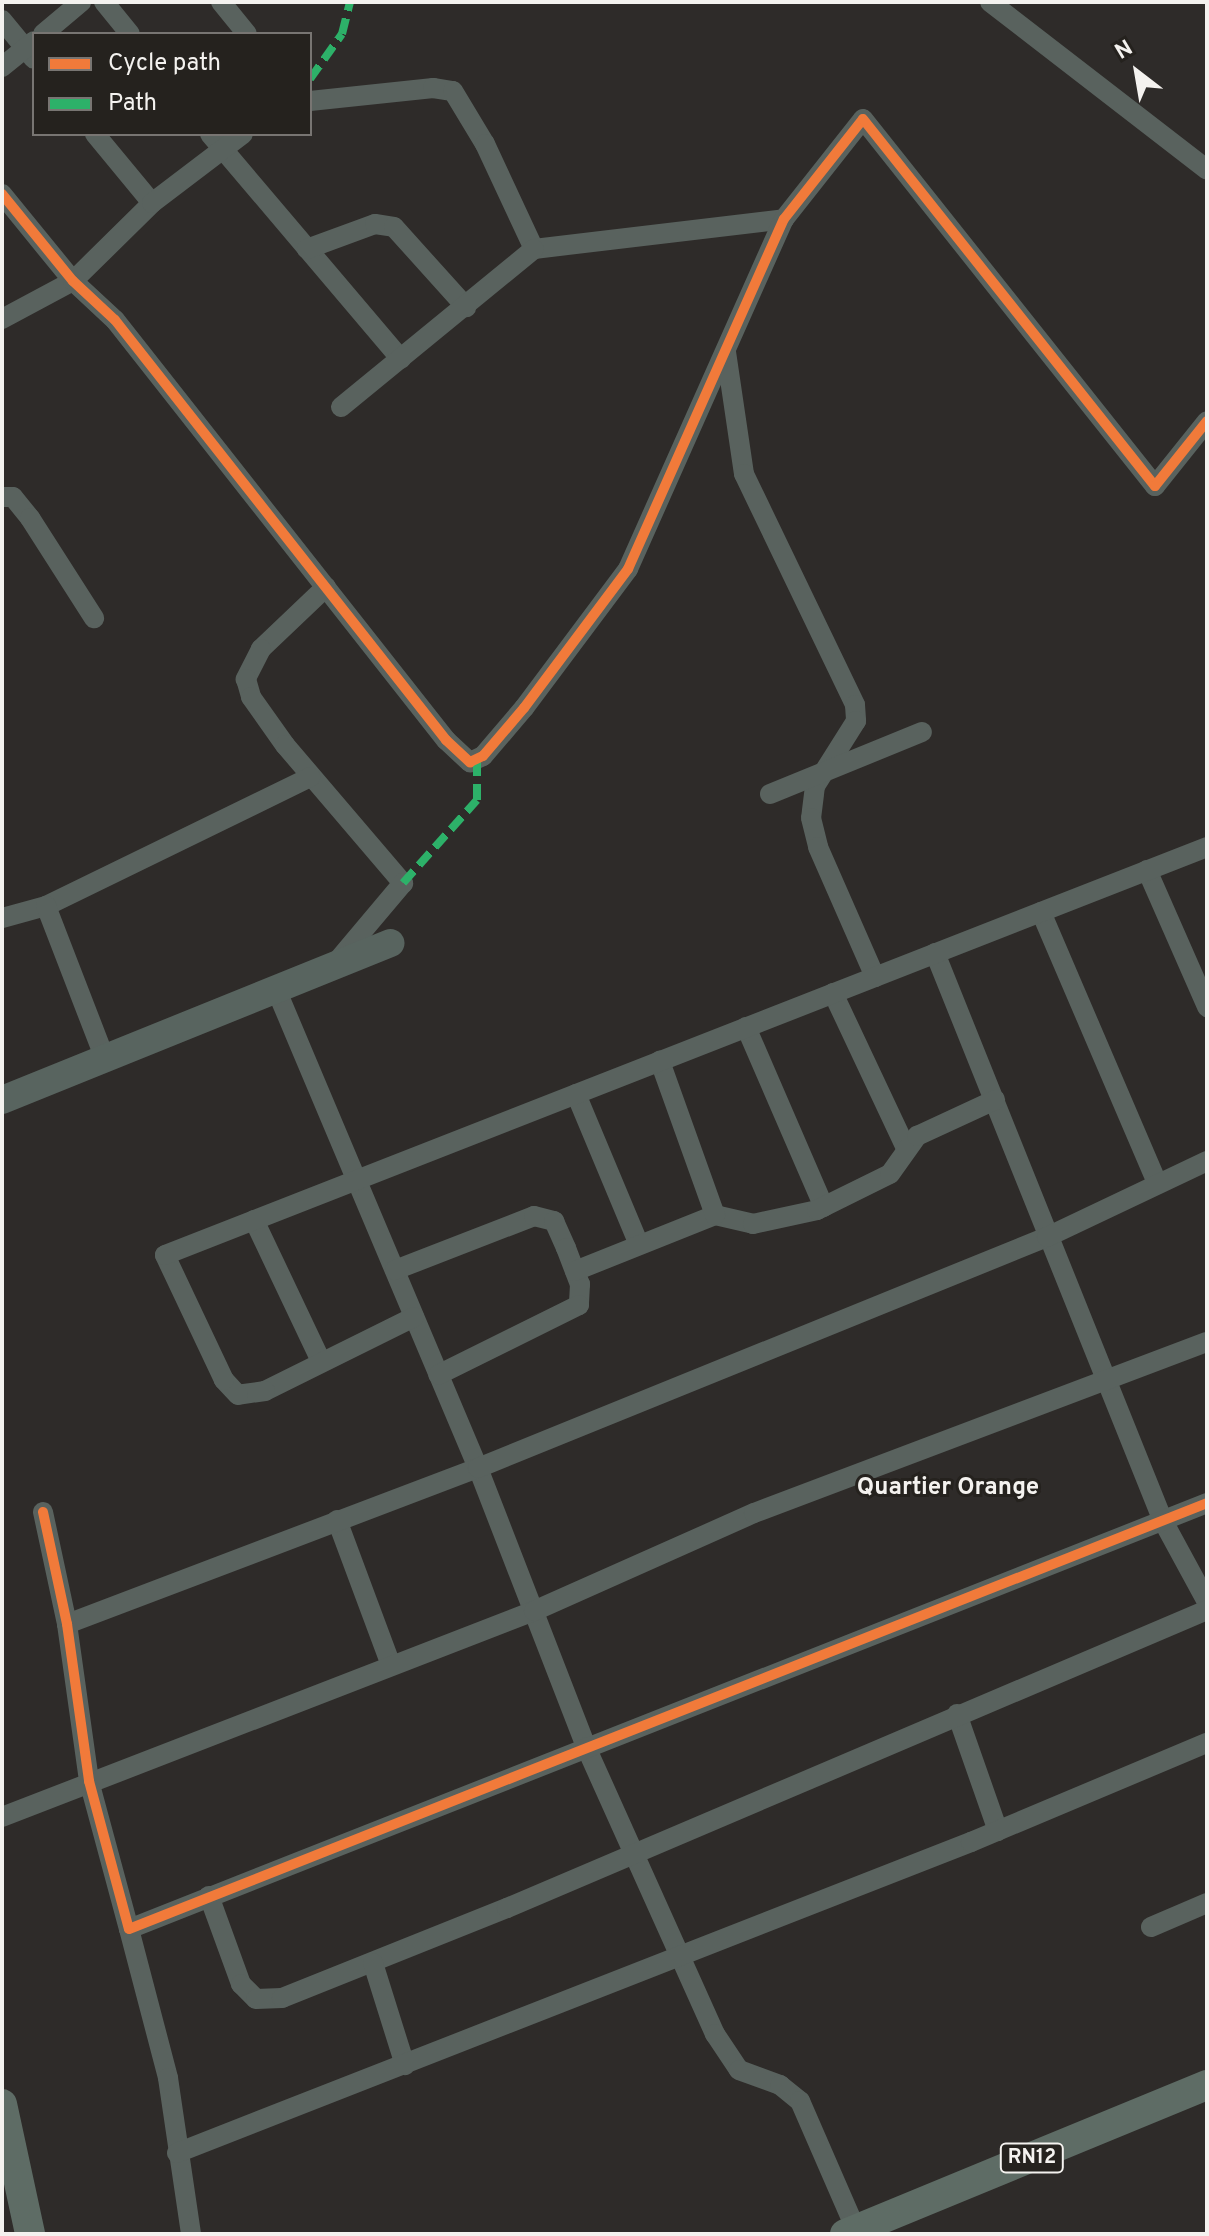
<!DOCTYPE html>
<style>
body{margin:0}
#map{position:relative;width:1209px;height:2236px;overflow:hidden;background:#2e2b29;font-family:Overpass,sans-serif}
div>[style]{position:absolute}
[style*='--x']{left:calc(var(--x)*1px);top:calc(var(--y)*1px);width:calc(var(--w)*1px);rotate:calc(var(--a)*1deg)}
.street>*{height:20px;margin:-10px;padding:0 10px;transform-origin:10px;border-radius:10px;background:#59625e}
.secondary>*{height:28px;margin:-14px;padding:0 14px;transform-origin:14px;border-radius:14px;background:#58645f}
.primary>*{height:30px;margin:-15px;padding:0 15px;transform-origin:15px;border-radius:15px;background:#5e6c65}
.quiet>*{height:8px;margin-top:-4px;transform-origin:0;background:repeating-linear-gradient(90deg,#2db169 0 16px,transparent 0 24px)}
.cycleway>*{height:10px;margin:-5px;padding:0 5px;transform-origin:5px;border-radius:5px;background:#f17a3a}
span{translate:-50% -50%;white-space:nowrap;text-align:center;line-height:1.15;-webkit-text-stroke:6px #25221e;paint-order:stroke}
.shield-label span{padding:2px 6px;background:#25221e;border:2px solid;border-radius:6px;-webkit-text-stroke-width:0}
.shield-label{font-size:20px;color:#f4f2ef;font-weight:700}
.neighbourhood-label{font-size:24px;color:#f4f2ef;font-weight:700}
.frame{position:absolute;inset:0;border:4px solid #f4f2ef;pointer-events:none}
.legend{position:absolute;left:32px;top:32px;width:280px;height:104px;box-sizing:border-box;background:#25221e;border:2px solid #787572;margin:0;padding:10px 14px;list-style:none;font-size:24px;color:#f4f2ef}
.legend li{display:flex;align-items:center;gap:16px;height:40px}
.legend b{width:40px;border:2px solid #787572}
.north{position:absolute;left:1097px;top:32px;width:80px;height:80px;-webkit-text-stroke:6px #25221e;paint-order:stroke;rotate:329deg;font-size:22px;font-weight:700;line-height:32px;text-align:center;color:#f4f2ef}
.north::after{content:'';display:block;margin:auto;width:28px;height:36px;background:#f4f2ef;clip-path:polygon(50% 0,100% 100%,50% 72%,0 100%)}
</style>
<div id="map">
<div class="street">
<i style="--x:104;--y:2;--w:41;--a:50.9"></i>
<i style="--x:221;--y:2;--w:41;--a:50.9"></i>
<i style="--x:990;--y:2;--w:274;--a:37.7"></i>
<i style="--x:2;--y:20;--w:50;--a:50.6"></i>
<i style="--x:43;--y:34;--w:50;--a:-40.1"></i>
<i style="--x:2;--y:67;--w:41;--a:-39.1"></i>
<i style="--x:310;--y:101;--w:124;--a:-6"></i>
<i style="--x:433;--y:88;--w:20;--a:9"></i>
<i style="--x:453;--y:91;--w:62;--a:58.9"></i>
<i style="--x:485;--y:144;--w:116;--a:65"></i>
<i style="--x:534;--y:249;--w:252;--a:-6.8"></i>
<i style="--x:95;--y:134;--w:89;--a:50.4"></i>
<i style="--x:210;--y:134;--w:295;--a:49.7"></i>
<i style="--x:2;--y:194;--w:112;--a:50.8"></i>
<i style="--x:73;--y:281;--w:57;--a:42.9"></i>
<i style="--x:115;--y:320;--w:535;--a:51.76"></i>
<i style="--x:446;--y:740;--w:33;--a:43"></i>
<i style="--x:470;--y:762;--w:14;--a:-25"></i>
<i style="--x:483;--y:756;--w:63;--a:-49.5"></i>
<i style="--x:524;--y:708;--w:174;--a:-53.2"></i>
<i style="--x:628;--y:569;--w:383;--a:-66"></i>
<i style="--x:784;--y:219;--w:127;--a:-51.7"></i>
<i style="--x:863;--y:119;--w:469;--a:51.5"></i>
<i style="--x:1155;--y:486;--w:83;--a:-51.3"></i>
<i style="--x:307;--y:249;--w:72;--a:-20.2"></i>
<i style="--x:375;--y:224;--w:19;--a:9"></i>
<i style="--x:394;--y:227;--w:108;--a:48"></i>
<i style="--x:2;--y:319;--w:81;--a:-28.2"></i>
<i style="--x:73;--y:281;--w:111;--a:-44.6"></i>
<i style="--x:152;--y:203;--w:114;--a:-37.2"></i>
<i style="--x:726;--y:352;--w:123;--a:81.6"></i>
<i style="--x:744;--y:474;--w:256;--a:64.3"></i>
<i style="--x:855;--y:705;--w:16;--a:86"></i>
<i style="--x:856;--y:721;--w:77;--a:122.2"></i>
<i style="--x:815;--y:786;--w:32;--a:97"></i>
<i style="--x:811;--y:818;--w:30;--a:76"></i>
<i style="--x:818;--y:847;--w:142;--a:66.3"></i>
<i style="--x:341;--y:407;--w:249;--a:-39.3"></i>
<i style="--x:2;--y:497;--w:11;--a:0"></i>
<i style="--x:13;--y:497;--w:27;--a:51"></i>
<i style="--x:30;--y:518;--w:119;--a:57.4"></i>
<i style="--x:326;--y:587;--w:90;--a:136.4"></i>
<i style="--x:261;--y:649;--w:34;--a:117"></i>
<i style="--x:246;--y:679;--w:19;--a:74"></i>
<i style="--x:251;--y:697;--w:59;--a:54.7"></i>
<i style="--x:285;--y:745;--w:182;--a:49.5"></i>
<i style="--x:403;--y:883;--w:109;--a:130.1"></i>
<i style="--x:770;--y:794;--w:164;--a:-22.2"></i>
<i style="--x:1147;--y:870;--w:150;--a:66.3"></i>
<i style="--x:46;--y:906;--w:294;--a:-26"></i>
<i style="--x:1041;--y:912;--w:294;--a:66.8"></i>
<i style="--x:2;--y:918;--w:46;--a:-15.3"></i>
<i style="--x:46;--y:906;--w:164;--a:68.9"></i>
<i style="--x:935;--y:953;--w:612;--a:68.13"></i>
<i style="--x:1163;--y:1521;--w:92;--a:61.5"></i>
<i style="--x:276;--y:989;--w:520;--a:67.13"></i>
<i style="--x:478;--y:1468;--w:299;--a:68.8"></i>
<i style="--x:586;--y:1747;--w:315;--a:65.8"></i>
<i style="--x:715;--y:2034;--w:43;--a:56.3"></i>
<i style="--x:739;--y:2070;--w:44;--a:20.1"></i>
<i style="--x:780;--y:2085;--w:26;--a:39"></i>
<i style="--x:800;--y:2101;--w:141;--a:66.5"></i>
<i style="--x:833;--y:993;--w:171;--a:64.8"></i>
<i style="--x:746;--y:1027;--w:196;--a:66.6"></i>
<i style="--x:576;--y:1094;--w:160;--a:67.3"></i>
<i style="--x:715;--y:1215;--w:39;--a:13"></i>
<i style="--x:753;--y:1224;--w:66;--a:-12.3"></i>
<i style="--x:817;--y:1210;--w:81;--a:-26.3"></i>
<i style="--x:890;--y:1174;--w:47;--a:-54.6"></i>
<i style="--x:917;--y:1136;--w:86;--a:-24.8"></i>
<i style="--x:254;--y:1220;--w:156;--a:64.6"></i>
<i style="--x:395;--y:1270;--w:149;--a:-21.2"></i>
<i style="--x:534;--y:1216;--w:21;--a:14"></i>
<i style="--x:554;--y:1221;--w:30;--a:66"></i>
<i style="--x:566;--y:1248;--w:39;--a:69"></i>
<i style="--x:580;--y:1284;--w:21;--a:93"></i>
<i style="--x:579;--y:1305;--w:157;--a:153.6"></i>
<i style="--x:575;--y:1271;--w:151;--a:-21.8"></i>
<i style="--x:715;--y:1215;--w:164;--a:-109.7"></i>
<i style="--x:414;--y:1317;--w:166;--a:153.6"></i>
<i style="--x:265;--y:1391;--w:27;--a:172"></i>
<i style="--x:238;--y:1395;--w:21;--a:-133"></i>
<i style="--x:224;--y:1380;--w:138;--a:-115.3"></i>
<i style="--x:165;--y:1255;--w:1119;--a:-21.38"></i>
<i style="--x:43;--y:1512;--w:115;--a:77.9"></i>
<i style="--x:67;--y:1624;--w:159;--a:82"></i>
<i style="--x:89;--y:1781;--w:153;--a:74.9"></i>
<i style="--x:129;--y:1929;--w:1159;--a:-21.56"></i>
<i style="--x:337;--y:1520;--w:155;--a:69.6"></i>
<i style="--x:67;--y:1624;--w:440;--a:-20.8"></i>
<i style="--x:478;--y:1468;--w:614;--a:-22.1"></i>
<i style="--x:1047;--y:1237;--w:177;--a:-25.4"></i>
<i style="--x:957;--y:1714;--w:124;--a:70.7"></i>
<i style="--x:2;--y:1817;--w:570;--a:-21.17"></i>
<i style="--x:534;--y:1611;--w:241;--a:-24"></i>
<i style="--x:754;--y:1513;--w:484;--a:-20.7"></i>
<i style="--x:209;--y:1896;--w:94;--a:70"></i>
<i style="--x:241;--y:1984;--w:21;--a:45"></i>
<i style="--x:256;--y:1999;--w:26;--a:-2"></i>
<i style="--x:282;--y:1998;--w:242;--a:-21.8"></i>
<i style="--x:507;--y:1908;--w:761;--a:-23.06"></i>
<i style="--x:1151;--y:1927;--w:61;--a:-23.2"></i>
<i style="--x:129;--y:1929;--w:154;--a:75.3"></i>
<i style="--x:168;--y:2078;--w:158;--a:81.6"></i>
<i style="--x:373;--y:1963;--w:107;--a:72.6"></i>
<i style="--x:177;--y:2153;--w:853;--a:-21.39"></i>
<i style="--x:971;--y:1842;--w:256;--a:-22.8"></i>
</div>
<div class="secondary">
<i style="--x:2;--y:1100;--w:419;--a:-22"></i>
</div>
<div class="primary">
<i style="--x:2;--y:2104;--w:133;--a:77.8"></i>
<i style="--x:845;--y:2234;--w:391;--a:-22.4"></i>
</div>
<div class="quiet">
<i style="--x:310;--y:79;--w:55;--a:-54.6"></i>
<i style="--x:342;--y:34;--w:33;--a:-76"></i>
<i style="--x:403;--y:883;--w:111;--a:-48.3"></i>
<i style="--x:477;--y:800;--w:39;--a:-90"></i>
</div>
<div class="cycleway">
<i style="--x:2;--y:194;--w:112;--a:50.8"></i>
<i style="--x:73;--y:281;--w:57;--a:42.9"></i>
<i style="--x:115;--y:320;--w:535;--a:51.76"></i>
<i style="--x:446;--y:740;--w:33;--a:43"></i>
<i style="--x:470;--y:762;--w:14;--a:-25"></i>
<i style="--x:483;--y:756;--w:63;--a:-49.5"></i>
<i style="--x:524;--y:708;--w:174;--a:-53.2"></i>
<i style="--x:628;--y:569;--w:383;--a:-66"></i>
<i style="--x:784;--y:219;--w:127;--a:-51.7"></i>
<i style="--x:863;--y:119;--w:469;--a:51.5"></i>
<i style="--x:1155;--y:486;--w:83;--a:-51.3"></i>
<i style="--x:43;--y:1512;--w:115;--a:77.9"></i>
<i style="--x:67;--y:1624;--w:159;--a:82"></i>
<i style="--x:89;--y:1781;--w:153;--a:74.9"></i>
<i style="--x:129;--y:1929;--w:1159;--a:-21.56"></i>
</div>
<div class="shield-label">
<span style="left:1032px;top:2158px">RN12</span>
</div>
<div class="neighbourhood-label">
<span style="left:948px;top:1489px">Quartier Orange</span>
</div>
<div class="frame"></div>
<ul class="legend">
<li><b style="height:10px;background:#f17a3a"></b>Cycle path</li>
<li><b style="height:10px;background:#2db169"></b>Path</li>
</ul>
<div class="north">N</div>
</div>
